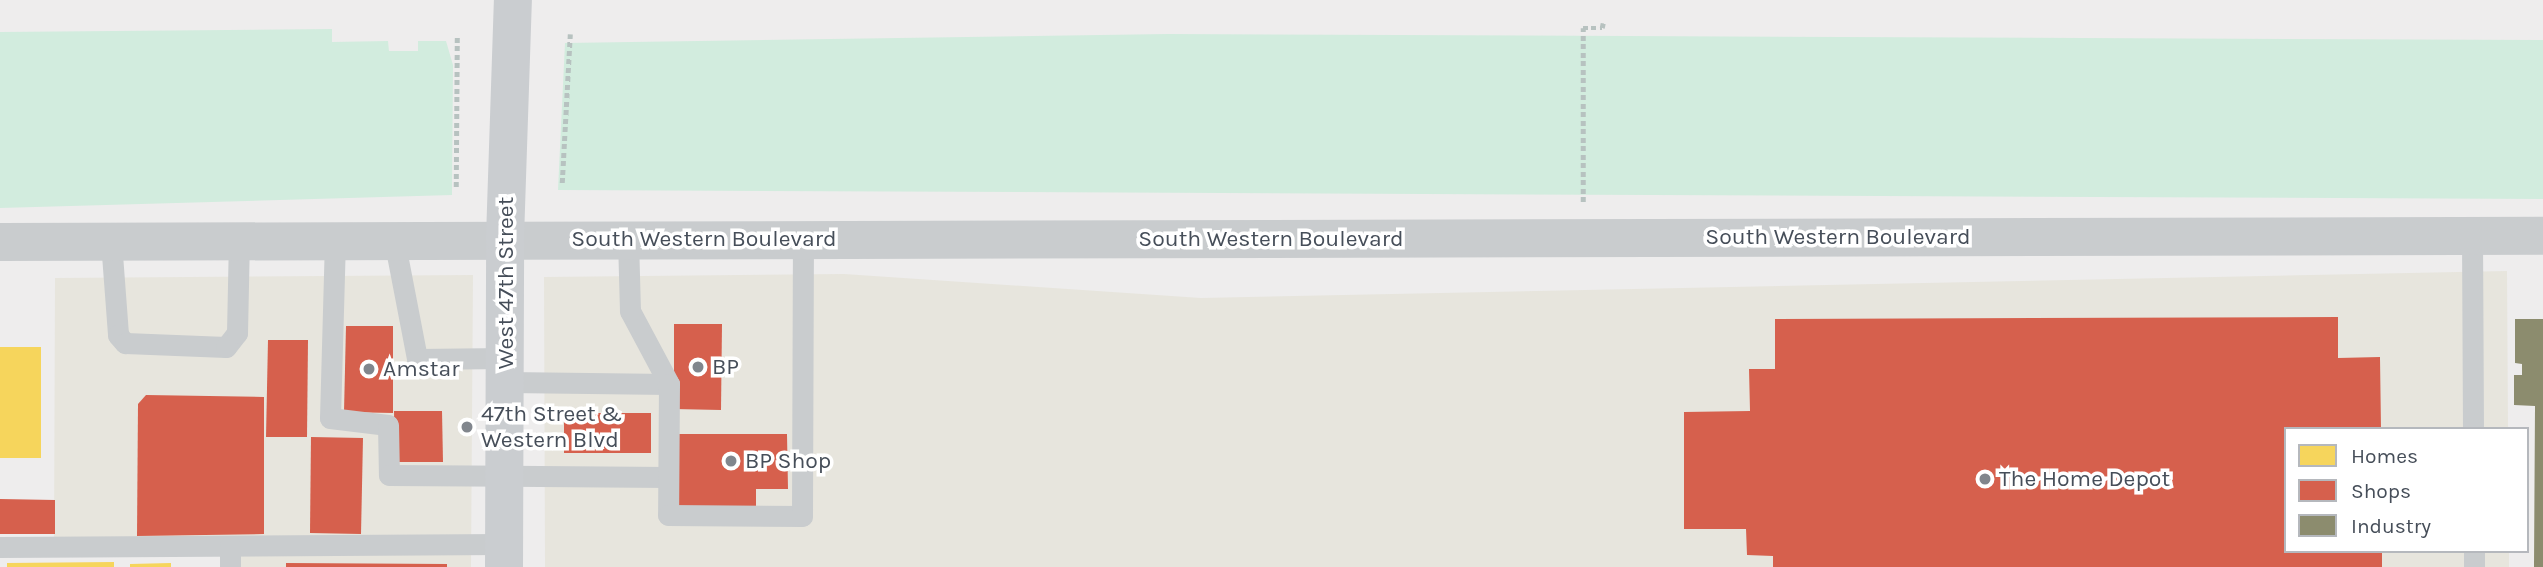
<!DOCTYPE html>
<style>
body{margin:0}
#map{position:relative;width:2543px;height:567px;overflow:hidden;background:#eeeded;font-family:Karla,sans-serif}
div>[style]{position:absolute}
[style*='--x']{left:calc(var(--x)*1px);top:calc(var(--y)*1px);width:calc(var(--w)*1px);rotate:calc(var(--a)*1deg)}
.commercial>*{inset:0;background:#e7e5dd}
.green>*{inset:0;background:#d2ecde}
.homes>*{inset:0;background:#f6d55c}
.shops>*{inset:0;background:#d6604d}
.industry>*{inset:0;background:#8c8c6e}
.path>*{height:4.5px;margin-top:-2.25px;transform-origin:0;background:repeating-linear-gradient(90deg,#b7c2c0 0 5px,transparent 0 8.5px)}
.service>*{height:21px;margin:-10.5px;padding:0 10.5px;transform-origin:10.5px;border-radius:10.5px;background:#c9ccce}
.tertiary>*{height:38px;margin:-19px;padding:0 19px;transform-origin:19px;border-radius:19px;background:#c9ccce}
.secondary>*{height:38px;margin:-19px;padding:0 19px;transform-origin:19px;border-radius:19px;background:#cacdd0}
.dots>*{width:19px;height:19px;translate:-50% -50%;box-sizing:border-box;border:4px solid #fff;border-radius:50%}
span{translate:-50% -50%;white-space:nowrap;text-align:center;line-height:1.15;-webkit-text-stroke:7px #fff;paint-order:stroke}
.street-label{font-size:23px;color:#464e59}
.poi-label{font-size:23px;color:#464e59}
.left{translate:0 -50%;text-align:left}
.legend{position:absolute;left:2284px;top:427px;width:245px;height:126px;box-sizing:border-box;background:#fff;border:2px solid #b5b8bd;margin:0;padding:9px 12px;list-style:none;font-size:21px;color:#464e59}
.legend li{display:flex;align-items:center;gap:14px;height:35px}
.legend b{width:35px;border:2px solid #b5b8bd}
</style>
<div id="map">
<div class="commercial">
<i style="clip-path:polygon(2507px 271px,2508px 429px,2286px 429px,2286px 551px,2509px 551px,2509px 567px,545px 567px,544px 277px,844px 274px,1201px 298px)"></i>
<i style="clip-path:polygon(473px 275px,471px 567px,230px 567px,230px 546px,54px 547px,55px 278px)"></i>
</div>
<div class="green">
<i style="clip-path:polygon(332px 29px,332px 42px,388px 41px,389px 51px,418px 51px,418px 41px,446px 41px,453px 65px,452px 195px,0 208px,0 32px)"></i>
<i style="clip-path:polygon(1168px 34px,2543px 40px,2543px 199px,558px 190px,565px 43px)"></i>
</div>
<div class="homes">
<i style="clip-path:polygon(0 347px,41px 347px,41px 458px,0 458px)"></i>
<i style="clip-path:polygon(114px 562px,114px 567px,7px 567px,7px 563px)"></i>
<i style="clip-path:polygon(171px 563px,171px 567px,130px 567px,130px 564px)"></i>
</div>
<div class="shops">
<i style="clip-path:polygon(2338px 317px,2338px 358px,2380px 357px,2381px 429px,2286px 429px,2286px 551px,2382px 551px,2382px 567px,1773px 567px,1773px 556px,1747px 555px,1746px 529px,1684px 529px,1684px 412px,1750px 411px,1749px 369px,1775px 369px,1775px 319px)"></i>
<i style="clip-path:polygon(674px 324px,722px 324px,721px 410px,674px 409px)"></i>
<i style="clip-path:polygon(346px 326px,393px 326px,393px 413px,344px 412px)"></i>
<i style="clip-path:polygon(268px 340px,308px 340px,307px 437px,266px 437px)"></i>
<i style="clip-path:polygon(146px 395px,264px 397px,264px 534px,137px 536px,138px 404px)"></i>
<i style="clip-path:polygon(394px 411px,442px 411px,443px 462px,395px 462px)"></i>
<i style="clip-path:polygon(564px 413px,651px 413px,651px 453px,564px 453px)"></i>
<i style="clip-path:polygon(675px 434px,787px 434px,788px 489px,756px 489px,756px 512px,674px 513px)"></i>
<i style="clip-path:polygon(311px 437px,363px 438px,361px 534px,310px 533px)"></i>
<i style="clip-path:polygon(0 499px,55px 500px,55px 534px,0 534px)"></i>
<i style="clip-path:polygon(286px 563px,447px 564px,447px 567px,286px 567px)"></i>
</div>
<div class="industry">
<i style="clip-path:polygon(2515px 319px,2543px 319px,2543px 567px,2534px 567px,2535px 406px,2514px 405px,2514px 375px,2522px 375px,2522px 364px,2515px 363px)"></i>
</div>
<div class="path">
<i style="--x:562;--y:183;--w:149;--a:-86.9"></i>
<i style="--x:456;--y:187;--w:150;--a:-89.6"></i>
<i style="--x:1583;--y:202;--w:174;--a:-90"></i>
<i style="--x:1583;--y:28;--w:19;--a:0"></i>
<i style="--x:1602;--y:28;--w:5;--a:-79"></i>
</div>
<div class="service">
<i style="--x:2472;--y:236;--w:193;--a:89.7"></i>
<i style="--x:335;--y:239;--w:179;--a:91.6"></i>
<i style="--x:330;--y:418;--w:58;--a:6.9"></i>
<i style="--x:388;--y:425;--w:50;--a:88.9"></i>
<i style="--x:389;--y:475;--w:279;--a:0.4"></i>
<i style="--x:394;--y:239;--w:122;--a:79.1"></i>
<i style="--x:417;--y:359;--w:88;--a:-0.7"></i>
<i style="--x:111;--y:241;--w:94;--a:85.7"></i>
<i style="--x:118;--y:335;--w:11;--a:49"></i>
<i style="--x:125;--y:343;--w:101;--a:2.3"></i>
<i style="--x:226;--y:347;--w:18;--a:-52"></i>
<i style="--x:237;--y:333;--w:93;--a:-88.8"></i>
<i style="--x:505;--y:382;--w:164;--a:0.7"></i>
<i style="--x:669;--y:384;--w:83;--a:-118.1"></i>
<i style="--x:630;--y:311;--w:72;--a:-91.6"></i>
<i style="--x:669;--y:384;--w:131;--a:90.4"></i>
<i style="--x:668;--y:515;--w:134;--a:0.4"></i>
<i style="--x:802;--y:516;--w:277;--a:-89.8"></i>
<i style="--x:0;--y:547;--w:504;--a:-0.34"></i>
<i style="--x:2474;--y:551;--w:16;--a:90"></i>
<i style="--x:230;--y:567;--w:21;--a:-90"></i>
</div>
<div class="tertiary">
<i style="--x:0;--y:242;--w:2543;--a:-0.14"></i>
</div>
<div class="secondary">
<i style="--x:504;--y:567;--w:329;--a:-89.8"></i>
<i style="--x:505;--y:238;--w:238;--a:-88.1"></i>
</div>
<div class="dots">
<i style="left:698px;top:367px;background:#81868d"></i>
<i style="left:369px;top:369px;background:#81868d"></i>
<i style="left:467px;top:427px;background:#81868d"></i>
<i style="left:731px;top:461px;background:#81868d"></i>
<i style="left:1985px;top:479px;background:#81868d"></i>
</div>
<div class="street-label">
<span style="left:1838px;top:237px">South Western Boulevard</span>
<span style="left:704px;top:239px">South Western Boulevard</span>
<span style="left:1271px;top:239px">South Western Boulevard</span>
<span style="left:506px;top:283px;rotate:-90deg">West 47th Street</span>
</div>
<div class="poi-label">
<span class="left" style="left:712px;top:367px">BP</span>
<span class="left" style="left:383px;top:369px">Amstar</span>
<span class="left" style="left:481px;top:427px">47th Street &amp;<br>Western Blvd</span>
<span class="left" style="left:745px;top:461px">BP Shop</span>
<span class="left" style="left:1999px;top:479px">The Home Depot</span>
</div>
<ul class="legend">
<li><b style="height:19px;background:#f6d55c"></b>Homes</li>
<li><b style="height:19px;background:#d6604d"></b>Shops</li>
<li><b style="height:19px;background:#8c8c6e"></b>Industry</li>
</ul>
</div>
